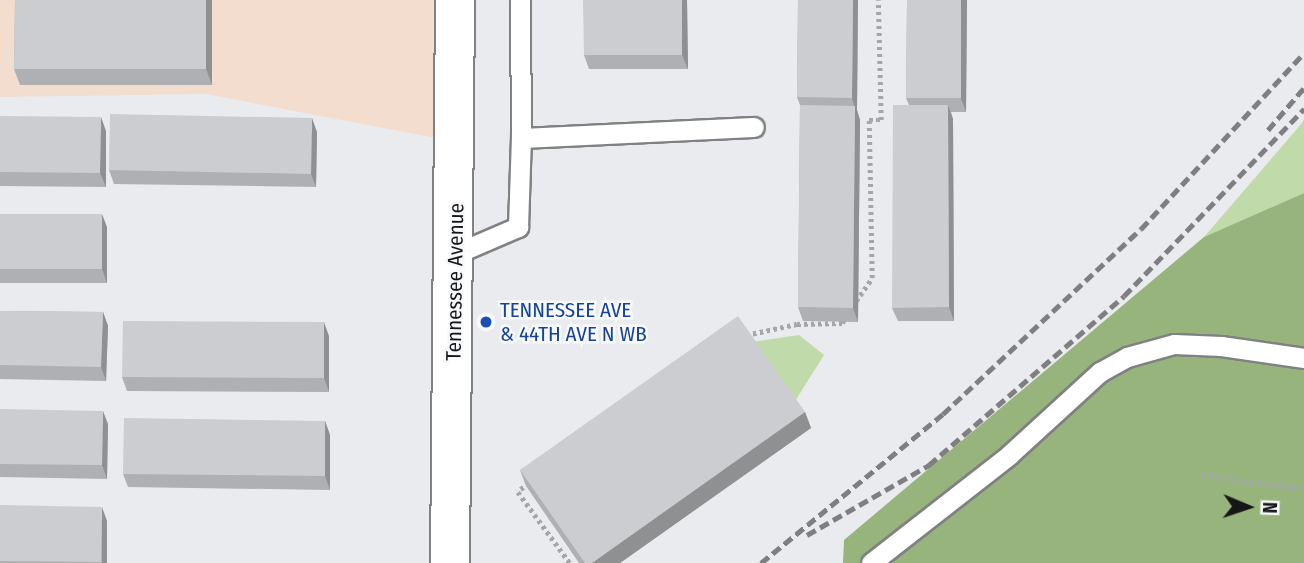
<!DOCTYPE html>
<style>
body{margin:0}
#map{position:relative;width:1304px;height:563px;overflow:hidden;background:#eaebee;font-family:"Fira Sans Condensed",sans-serif}
div>[style]{position:absolute}
[style*='--x']{left:calc(var(--x)*1px);top:calc(var(--y)*1px);width:calc(var(--w)*1px);rotate:calc(var(--a)*1deg)}
.industrial>*{inset:0;background:#f2ddcf}
.green>*{inset:0;background:#c0dba9}
.forest>*{inset:0;background:#96b47c}
.path>*{height:4.5px;margin-top:-2.25px;transform-origin:0;background:repeating-linear-gradient(90deg,#a5a6a8 0 3.5px,transparent 0 7px)}
.roads{filter:drop-shadow(2px 0 #808183) drop-shadow(-2px 0 #808183) drop-shadow(0 2px #808183) drop-shadow(0 -2px #808183)}
.lane>*{height:19px;margin:-9.5px;padding:0 9.5px;transform-origin:9.5px;border-radius:9.5px;background:#fff}
.secondary>*{height:38px;margin:-19px;padding:0 19px;transform-origin:19px;border-radius:19px;background:#fff}
.rail>*{height:5px;margin-top:-2.5px;transform-origin:0;background:repeating-linear-gradient(90deg,#7f7f81 0 10px,transparent 0 15px)}
.wall>*{inset:0;background:#afb0b3}
.shaded-wall>*{inset:0;background:#8f9092}
.building>*{inset:0;background:#cccdd0}
.dots>*{width:19px;height:19px;translate:-50% -50%;box-sizing:border-box;border:4px solid #f7f9fc;border-radius:50%}
span{translate:-50% -50%;white-space:nowrap;text-align:center;line-height:1.15;-webkit-text-stroke:5px #f7f9fc;paint-order:stroke}
.street-label{font-size:21px;color:#161617}
.transit-label{font-size:21px;color:#164399}
.left{translate:0 -50%;text-align:left}
.north{position:absolute;left:1213px;top:472px;width:70px;height:70px;-webkit-text-stroke:5px #f7f9fc;paint-order:stroke;rotate:92deg;font-size:19px;font-weight:700;line-height:28px;text-align:center;color:#161617}
.north::after{content:'';display:block;margin:auto;width:24px;height:32px;background:#161617;clip-path:polygon(50% 0,100% 100%,50% 72%,0 100%)}
</style>
<div id="map">
<div class="industrial">
<i style="clip-path:polygon(0 0,459px 0,457px 142px,206px 94px,0 97px)"></i>
</div>
<div class="green">
<i style="clip-path:polygon(1304px 119px,1304px 193px,1204px 237px,1302px 123px)"></i>
<i style="clip-path:polygon(799px 335px,824px 355px,792px 406px,746px 343px)"></i>
</div>
<div class="forest">
<i style="clip-path:polygon(1304px 193px,1304px 563px,843px 563px,844px 540px,1204px 237px)"></i>
</div>
<div class="path">
<i style="--x:856;--y:301;--w:28;--a:-55"></i>
<i style="--x:872;--y:278;--w:158;--a:-91.1"></i>
<i style="--x:869;--y:120;--w:12;--a:0"></i>
<i style="--x:881;--y:120;--w:120;--a:-91.4"></i>
<i style="--x:746;--y:335;--w:52;--a:-12.2"></i>
<i style="--x:797;--y:324;--w:45;--a:-1.3"></i>
<i style="--x:842;--y:323;--w:7;--a:-56"></i>
<i style="--x:1202;--y:475;--w:103;--a:7.8"></i>
<i style="--x:529;--y:483;--w:14;--a:141"></i>
<i style="--x:518;--y:492;--w:88;--a:53.8"></i>
</div>
<div class="roads">
<div class="lane">
<i style="--x:520;--y:0;--w:138;--a:89.6"></i>
<i style="--x:521;--y:138;--w:233;--a:-2.7"></i>
<i style="--x:455;--y:254;--w:69;--a:-23.2"></i>
<i style="--x:518;--y:227;--w:89;--a:-88.1"></i>
<i style="--x:871;--y:563;--w:175;--a:-38"></i>
<i style="--x:1009;--y:455;--w:123;--a:-42.4"></i>
<i style="--x:1100;--y:372;--w:31;--a:-29"></i>
<i style="--x:1127;--y:357;--w:49;--a:-15.5"></i>
<i style="--x:1174;--y:344;--w:47;--a:2.4"></i>
<i style="--x:1221;--y:346;--w:84;--a:8.2"></i>
</div>
<div class="secondary">
<i style="--x:450;--y:563;--w:563;--a:-89.49"></i>
</div>
</div>
<div class="rail">
<i style="--x:1268;--y:130;--w:55;--a:-49.4"></i>
<i style="--x:807;--y:535;--w:141;--a:-29.8"></i>
<i style="--x:929;--y:465;--w:258;--a:-40.9"></i>
<i style="--x:1124;--y:296;--w:260;--a:-46.1"></i>
<i style="--x:761;--y:563;--w:235;--a:-39.3"></i>
<i style="--x:943;--y:414;--w:271;--a:-43.1"></i>
<i style="--x:1141;--y:229;--w:240;--a:-47.2"></i>
</div>
<div class="wall">
<i style="clip-path:polygon(15px 0,212px 0,212px 85px,20px 85px,14px 69px)"></i>
<i style="clip-path:polygon(687px 0,688px 69px,589px 69px,584px 55px)"></i>
<i style="clip-path:polygon(798px 0,858px 0,857px 110px,860px 120px,858px 322px,803px 321px,798px 307px,800px 105px,797px 97px)"></i>
<i style="clip-path:polygon(907px 0,967px 0,966px 112px,951px 112px,953px 119px,954px 321px,898px 321px,892px 308px,909px 105px,906px 98px)"></i>
<i style="clip-path:polygon(0 116px,106px 131px,106px 187px,0 186px)"></i>
<i style="clip-path:polygon(317px 132px,316px 187px,114px 184px,109px 170px)"></i>
<i style="clip-path:polygon(0 214px,107px 227px,107px 283px,0 283px)"></i>
<i style="clip-path:polygon(0 311px,103px 312px,108px 326px,106px 381px,0 379px)"></i>
<i style="clip-path:polygon(329px 336px,329px 392px,127px 391px,122px 377px)"></i>
<i style="clip-path:polygon(0 409px,108px 424px,107px 479px,0 477px)"></i>
<i style="clip-path:polygon(805px 412px,811px 428px,620px 563px,579px 563px,526px 486px,520px 470px)"></i>
<i style="clip-path:polygon(325px 421px,330px 435px,330px 490px,128px 487px,123px 474px)"></i>
<i style="clip-path:polygon(0 505px,107px 521px,107px 563px,0 563px)"></i>
</div>
<div class="shaded-wall">
<i style="clip-path:polygon(206px 0,212px 0,212px 85px,206px 69px)"></i>
<i style="clip-path:polygon(682px 0,687px 0,688px 69px,682px 55px)"></i>
<i style="clip-path:polygon(853px 0,858px 0,857px 110px,860px 120px,858px 322px,853px 308px,855px 108px,852px 98px)"></i>
<i style="clip-path:polygon(961px 0,967px 0,966px 112px,961px 98px)"></i>
<i style="clip-path:polygon(948px 105px,953px 119px,954px 321px,949px 307px)"></i>
<i style="clip-path:polygon(101px 117px,106px 131px,106px 187px,100px 173px)"></i>
<i style="clip-path:polygon(312px 118px,317px 132px,316px 187px,311px 174px)"></i>
<i style="clip-path:polygon(102px 214px,107px 227px,107px 283px,102px 269px)"></i>
<i style="clip-path:polygon(103px 312px,108px 326px,106px 381px,101px 367px)"></i>
<i style="clip-path:polygon(324px 322px,329px 336px,329px 392px,324px 378px)"></i>
<i style="clip-path:polygon(103px 411px,108px 424px,107px 479px,102px 465px)"></i>
<i style="clip-path:polygon(805px 412px,811px 428px,620px 563px,592px 563px)"></i>
<i style="clip-path:polygon(325px 421px,330px 435px,330px 490px,325px 476px)"></i>
<i style="clip-path:polygon(102px 507px,107px 521px,107px 563px,102px 563px)"></i>
</div>
<div class="building">
<i style="clip-path:polygon(15px 0,206px 0,206px 69px,14px 69px)"></i>
<i style="clip-path:polygon(583px 0,682px 0,682px 55px,584px 55px)"></i>
<i style="clip-path:polygon(798px 0,853px 0,852px 98px,797px 97px)"></i>
<i style="clip-path:polygon(907px 0,961px 0,961px 98px,906px 98px)"></i>
<i style="clip-path:polygon(800px 105px,855px 106px,853px 308px,798px 307px)"></i>
<i style="clip-path:polygon(893px 105px,948px 105px,949px 307px,892px 308px)"></i>
<i style="clip-path:polygon(110px 114px,312px 118px,311px 174px,109px 170px)"></i>
<i style="clip-path:polygon(0 116px,101px 117px,100px 173px,0 172px)"></i>
<i style="clip-path:polygon(0 214px,102px 214px,102px 269px,0 269px)"></i>
<i style="clip-path:polygon(0 311px,103px 312px,101px 367px,0 365px)"></i>
<i style="clip-path:polygon(738px 316px,805px 412px,592px 563px,585px 563px,520px 470px)"></i>
<i style="clip-path:polygon(123px 321px,324px 322px,324px 378px,122px 377px)"></i>
<i style="clip-path:polygon(0 409px,103px 411px,102px 465px,0 464px)"></i>
<i style="clip-path:polygon(124px 418px,325px 421px,325px 476px,123px 474px)"></i>
<i style="clip-path:polygon(0 505px,102px 507px,101px 562px,0 561px)"></i>
</div>
<div class="dots">
<i style="left:486px;top:322px;background:#1a4fb4"></i>
</div>
<div class="street-label">
<span style="left:455px;top:282px;rotate:-89deg">Tennessee Avenue</span>
</div>
<div class="transit-label">
<span class="left" style="left:500px;top:322px">TENNESSEE AVE<br>&amp; 44TH AVE N WB</span>
</div>
<div class="north">N</div>
</div>
